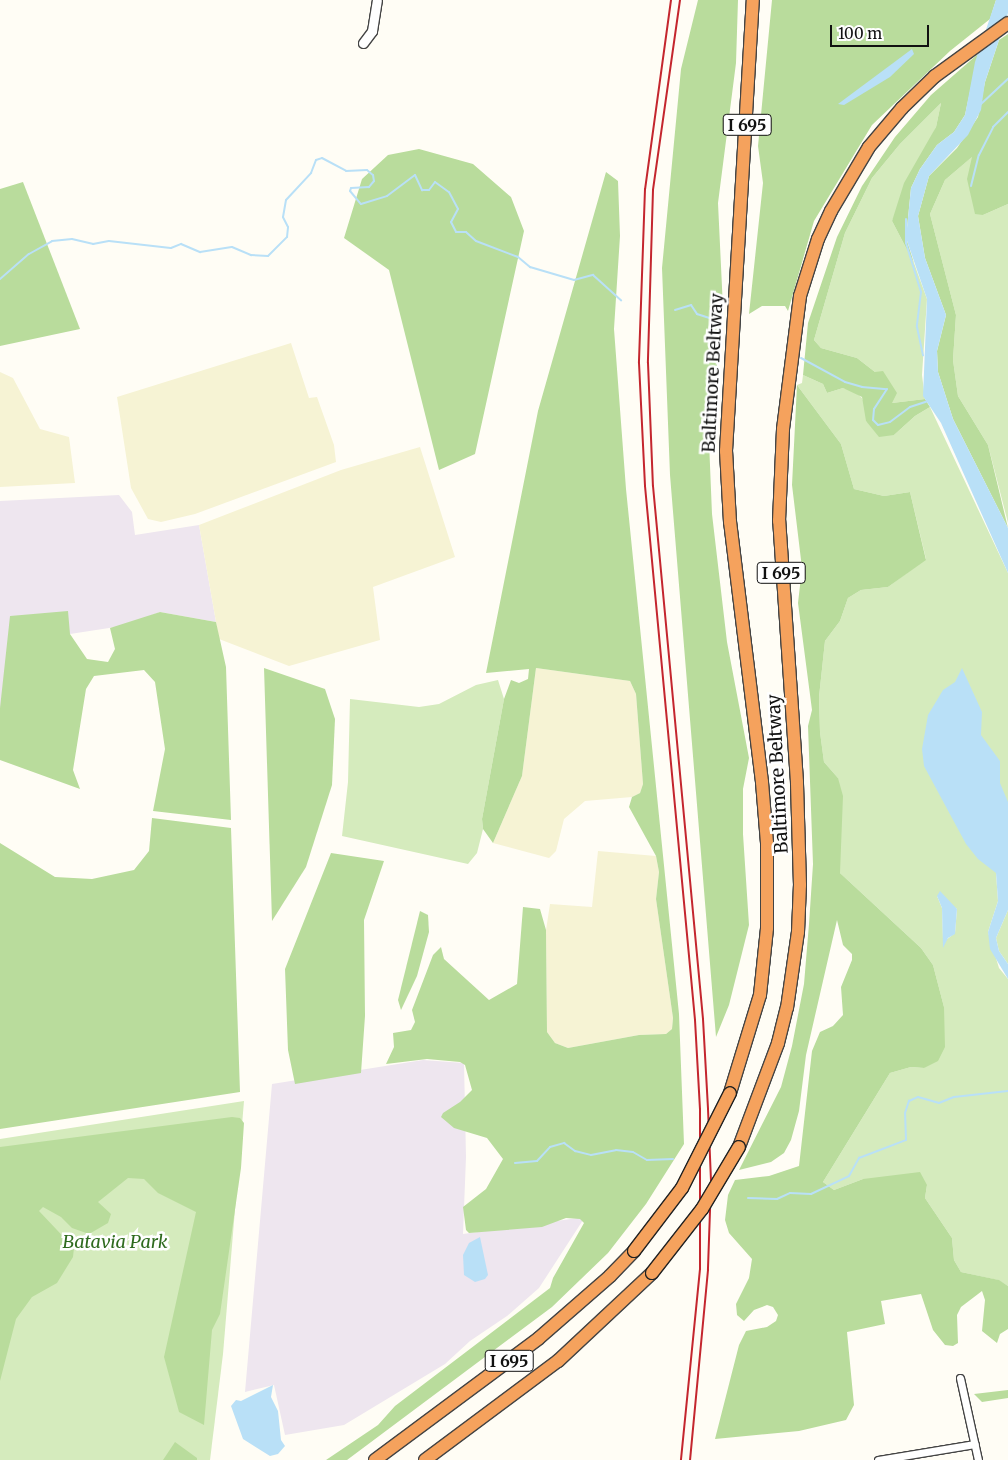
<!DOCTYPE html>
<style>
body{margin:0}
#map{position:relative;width:1008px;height:1460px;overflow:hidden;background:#fffdf5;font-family:Merriweather,serif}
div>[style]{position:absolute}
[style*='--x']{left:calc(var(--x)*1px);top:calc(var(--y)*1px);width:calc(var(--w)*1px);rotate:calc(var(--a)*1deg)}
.industrial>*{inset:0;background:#eee6ef}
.farmland>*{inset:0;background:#f6f3d4}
.green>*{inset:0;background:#d5ebbd}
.forest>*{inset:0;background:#b9dc9c}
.water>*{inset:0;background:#b9e0f7}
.stream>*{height:2px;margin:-1px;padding:0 1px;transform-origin:1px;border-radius:1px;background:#b9e0f7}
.roads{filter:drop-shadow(1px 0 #444) drop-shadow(-1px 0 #444) drop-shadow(0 1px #444) drop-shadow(0 -1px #444)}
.minor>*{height:7px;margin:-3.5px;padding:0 3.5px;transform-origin:3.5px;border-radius:3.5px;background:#fff}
.tertiary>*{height:9px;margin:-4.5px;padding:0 4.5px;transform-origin:4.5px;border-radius:4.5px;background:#fff}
.motorway>*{height:12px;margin:-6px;padding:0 6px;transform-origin:6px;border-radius:6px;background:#f5a25d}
.rail>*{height:2px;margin:-1px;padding:0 1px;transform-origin:1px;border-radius:1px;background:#c4262e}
.bridges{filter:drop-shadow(1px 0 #222) drop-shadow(-1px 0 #222) drop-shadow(0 1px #222) drop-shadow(0 -1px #222)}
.motorway-bridge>*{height:12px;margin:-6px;padding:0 6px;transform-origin:6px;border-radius:6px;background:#f5a25d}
span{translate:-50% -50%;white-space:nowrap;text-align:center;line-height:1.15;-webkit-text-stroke:5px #fff;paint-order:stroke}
.shield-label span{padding:1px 4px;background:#fff;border:1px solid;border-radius:4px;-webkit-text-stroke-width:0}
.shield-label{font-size:16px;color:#111;font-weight:700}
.street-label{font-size:18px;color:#111}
.park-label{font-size:18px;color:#2f6b1f;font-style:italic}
.scale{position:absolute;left:830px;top:25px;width:99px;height:22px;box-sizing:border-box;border:2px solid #111;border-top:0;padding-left:6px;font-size:15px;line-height:18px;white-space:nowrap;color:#111;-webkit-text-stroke:4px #fff;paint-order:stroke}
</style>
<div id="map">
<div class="industrial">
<i style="clip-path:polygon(119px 495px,132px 512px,135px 535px,199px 525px,216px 622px,160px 612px,122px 626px,70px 634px,0 708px,0 501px)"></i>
<i style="clip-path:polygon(423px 1060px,464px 1063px,466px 1157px,463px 1234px,585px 1217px,539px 1288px,507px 1316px,470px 1341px,445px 1364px,344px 1425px,285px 1435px,274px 1385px,245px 1392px,272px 1084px)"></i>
</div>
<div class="farmland">
<i style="clip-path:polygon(291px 343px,309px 398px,317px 397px,334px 445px,336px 462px,195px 514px,161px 522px,148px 519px,131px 488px,117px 397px)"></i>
<i style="clip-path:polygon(0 372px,13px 378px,40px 429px,69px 437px,75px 483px,0 487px)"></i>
<i style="clip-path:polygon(420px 447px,455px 557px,373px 587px,380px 640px,289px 666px,219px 639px,199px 525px,341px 470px)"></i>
<i style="clip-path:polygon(536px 668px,630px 681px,636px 694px,643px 784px,640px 793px,632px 797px,585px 801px,564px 819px,556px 851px,549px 858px,493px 843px,522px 776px)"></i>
<i style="clip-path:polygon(598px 851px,656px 856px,659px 872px,656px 899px,673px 1018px,672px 1029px,666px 1034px,639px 1035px,568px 1048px,555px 1043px,547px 1032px,546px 930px,550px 904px,592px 907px)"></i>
</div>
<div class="green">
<i style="clip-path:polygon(941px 103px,936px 127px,892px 221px,914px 263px,927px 299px,922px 375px,925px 399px,892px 403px,875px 372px,857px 358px,821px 348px,814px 340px,845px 233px,872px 178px,900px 144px)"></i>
<i style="clip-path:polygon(973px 156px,983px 215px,1008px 204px,1008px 523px,988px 445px,958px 396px,953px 360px,956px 315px,930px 214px,945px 180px)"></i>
<i style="clip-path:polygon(evenodd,803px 375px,823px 384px,827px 393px,843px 388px,854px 391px,862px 398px,866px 408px,866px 421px,894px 435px,915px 416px,930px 407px,1008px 573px,1008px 886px,996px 873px,998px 901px,988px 932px,999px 968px,1008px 979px,1008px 1286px,998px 1280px,961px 1272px,954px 1260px,952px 1238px,925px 1198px,927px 1185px,863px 1179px,834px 1190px,823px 1182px,890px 1073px,911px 1067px,924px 1068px,943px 1021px,944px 1007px,933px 965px,921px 948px,840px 873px,838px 778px,824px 762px,820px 732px,819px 697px,825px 641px,840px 621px,848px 598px,861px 590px,888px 587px,926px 559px,910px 492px,884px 496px,854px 489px,841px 444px,797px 385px,802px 383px,803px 375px,937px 896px,957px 909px,955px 933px,946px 940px,943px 939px,942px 908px,937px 896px)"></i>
<i style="clip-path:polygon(498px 680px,504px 699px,482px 819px,483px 829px,477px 853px,468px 864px,342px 836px,348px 782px,350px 699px,419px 707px,439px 704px,476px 685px)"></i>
<i style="clip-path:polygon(1008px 910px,1008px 964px,999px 951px,996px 938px)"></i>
<i style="clip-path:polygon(244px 1101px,223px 1354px,210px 1460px,0 1460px,0 1139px)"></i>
</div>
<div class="forest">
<i style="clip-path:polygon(698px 0,738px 0,736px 63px,718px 203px,723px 308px,709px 441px,712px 514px,727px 642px,749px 758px,743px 789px,743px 834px,749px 925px,729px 1005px,716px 1037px,670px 475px,662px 268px,681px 69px)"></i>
<i style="clip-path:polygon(772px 0,996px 0,990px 19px,950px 51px,872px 125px,814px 221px,788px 311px,785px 306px,762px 306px,749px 314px,763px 183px,758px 146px)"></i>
<i style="clip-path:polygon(1008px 34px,1008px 204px,983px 215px,975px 214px,967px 179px,972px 157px,945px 180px,930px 214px,956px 315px,953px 360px,958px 396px,988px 445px,1008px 528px,953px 419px,938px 372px,937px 351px,946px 315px,925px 258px,918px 216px,929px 176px,957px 148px,978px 117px,985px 82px,999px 40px)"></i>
<i style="clip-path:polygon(978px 54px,965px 115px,954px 132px,937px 145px,920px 169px,911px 188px,906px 238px,914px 263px,892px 221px,904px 183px,936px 127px,941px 103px,900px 144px,872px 178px,845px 233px,814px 340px,821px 348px,857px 358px,875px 372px,883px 371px,897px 393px,892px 403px,925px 399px,930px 407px,915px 416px,894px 435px,879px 437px,866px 421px,862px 397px,843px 388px,827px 393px,823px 384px,803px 375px,808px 323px,837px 237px,862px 186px,895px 137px,931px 95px)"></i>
<i style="clip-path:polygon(419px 149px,473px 164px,511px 197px,524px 231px,475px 454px,439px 470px,389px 270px,344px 238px,362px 179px,388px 155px)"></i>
<i style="clip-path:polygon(606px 172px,618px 181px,620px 236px,614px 329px,626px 489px,679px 1014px,684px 1144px,646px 1204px,608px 1253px,552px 1307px,347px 1460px,326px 1460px,378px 1425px,395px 1406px,550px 1288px,553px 1278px,584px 1223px,580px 1219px,566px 1218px,542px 1227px,469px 1233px,466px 1230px,463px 1207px,486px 1189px,503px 1159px,487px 1138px,454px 1128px,441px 1117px,443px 1113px,460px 1102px,472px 1090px,465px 1065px,460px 1062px,427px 1059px,386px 1064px,394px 1047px,393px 1033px,411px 1030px,415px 1022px,412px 1010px,433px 955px,441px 947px,444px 959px,489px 1000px,517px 984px,523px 907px,540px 909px,546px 930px,547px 1032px,555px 1043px,568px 1048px,639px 1035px,666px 1034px,672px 1029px,673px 1018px,656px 899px,659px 872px,656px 856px,629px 807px,632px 797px,640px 793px,643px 784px,636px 694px,630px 681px,536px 668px,522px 776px,493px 843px,483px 829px,482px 819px,504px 699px,511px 680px,519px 683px,528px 679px,529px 669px,486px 673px,538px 411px)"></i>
<i style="clip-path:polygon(23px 182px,80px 329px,0 346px,0 189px)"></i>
<i style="clip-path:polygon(797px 385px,841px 444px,854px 489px,884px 496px,910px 492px,926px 560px,888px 587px,861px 590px,848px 598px,840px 621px,825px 641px,819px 697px,820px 732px,824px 762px,838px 778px,843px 796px,840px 873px,921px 948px,933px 965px,944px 1007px,945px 1047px,938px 1061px,924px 1068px,911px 1067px,890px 1073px,823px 1182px,834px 1190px,863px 1179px,920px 1172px,927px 1185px,925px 1198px,952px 1238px,954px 1260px,961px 1272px,999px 1280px,1008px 1286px,1008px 1329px,1000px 1334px,997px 1343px,982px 1331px,985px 1300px,982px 1291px,961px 1307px,957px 1315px,958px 1343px,953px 1346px,945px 1345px,933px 1330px,921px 1294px,881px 1301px,885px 1324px,847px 1332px,854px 1405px,846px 1420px,799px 1431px,715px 1439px,739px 1345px,746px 1331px,767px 1327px,776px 1321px,778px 1315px,773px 1307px,767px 1305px,754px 1310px,744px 1321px,737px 1315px,736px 1304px,749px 1278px,752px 1259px,729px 1233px,725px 1220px,728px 1195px,735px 1180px,769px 1176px,799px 1166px,812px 1051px,820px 1032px,833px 1026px,843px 1015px,841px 987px,852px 960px,852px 954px,843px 945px,837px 920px,806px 1055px,799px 1111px,791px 1140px,784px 1153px,771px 1162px,739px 1170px,781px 1087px,792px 1046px,804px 984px,809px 924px,813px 864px,808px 726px,812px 710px,798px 603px,802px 568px,792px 485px)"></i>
<i style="clip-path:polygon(68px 611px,70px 634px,87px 659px,108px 662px,115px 649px,110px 628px,160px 612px,216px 622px,226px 667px,231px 820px,153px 811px,165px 749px,155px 682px,144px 670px,94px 676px,86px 689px,73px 770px,80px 789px,0 760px,0 708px,10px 616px)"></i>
<i style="clip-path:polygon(264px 668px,325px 689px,335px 719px,332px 785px,306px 867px,272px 921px)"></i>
<i style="clip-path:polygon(152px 818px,231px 828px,240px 1092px,0 1129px,0 843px,55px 877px,92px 879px,134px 870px,149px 851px)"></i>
<i style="clip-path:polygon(331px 853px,384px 861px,364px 920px,365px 1016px,361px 1073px,295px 1084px,288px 1050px,285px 969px)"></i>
<i style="clip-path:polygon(420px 911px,428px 915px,429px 932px,417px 976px,401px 1010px,398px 1000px)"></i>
<i style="clip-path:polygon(232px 1117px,240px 1118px,244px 1123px,241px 1168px,220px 1314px,212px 1330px,204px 1425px,179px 1412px,164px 1357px,196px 1212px,158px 1193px,144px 1179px,128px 1178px,98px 1202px,111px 1214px,108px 1223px,89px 1234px,72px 1228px,61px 1217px,43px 1207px,39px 1211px,74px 1248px,73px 1257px,57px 1283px,32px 1297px,16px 1319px,0 1381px,0 1147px)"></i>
<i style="clip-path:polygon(1008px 1390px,1008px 1398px,982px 1402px,974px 1394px)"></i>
<i style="clip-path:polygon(175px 1442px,197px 1458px,197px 1460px,163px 1460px)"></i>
</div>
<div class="water">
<i style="clip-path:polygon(996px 0,1008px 0,1008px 13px,985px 82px,981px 110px,968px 135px,929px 176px,918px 216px,925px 258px,946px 315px,937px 351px,938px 372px,953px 419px,1008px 528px,1008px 573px,941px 423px,923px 396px,927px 299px,906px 238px,911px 188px,920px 169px,937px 145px,954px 132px,965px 115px,975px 62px)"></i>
<i style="clip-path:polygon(912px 49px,914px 54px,890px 77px,844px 105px,838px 104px)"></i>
<i style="clip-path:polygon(962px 668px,982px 712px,981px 735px,1000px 761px,1000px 783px,1008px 802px,1008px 910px,996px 938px,999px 951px,1008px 964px,1008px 979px,990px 949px,988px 932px,998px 901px,996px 873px,978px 859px,966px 844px,924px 766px,922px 749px,928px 715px,943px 690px,955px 682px)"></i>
<i style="clip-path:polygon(940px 891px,957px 909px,955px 934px,948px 938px,943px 948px,942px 908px,937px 896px)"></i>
<i style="clip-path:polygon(480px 1237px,488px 1275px,485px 1279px,475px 1282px,464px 1275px,463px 1255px,469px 1243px)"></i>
<i style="clip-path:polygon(273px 1385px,271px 1397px,278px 1411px,281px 1440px,285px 1446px,278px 1454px,270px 1456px,243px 1439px,231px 1406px,236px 1400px,241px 1401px)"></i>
</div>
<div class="stream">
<i style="--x:981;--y:104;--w:37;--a:-43"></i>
<i style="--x:971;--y:186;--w:32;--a:-76"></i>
<i style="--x:979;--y:155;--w:31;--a:-63"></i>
<i style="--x:993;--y:127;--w:21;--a:-45"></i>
<i style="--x:906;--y:219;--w:24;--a:90"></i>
<i style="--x:906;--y:243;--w:51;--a:73"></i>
<i style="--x:921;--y:292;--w:35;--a:97"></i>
<i style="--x:917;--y:327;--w:29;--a:78"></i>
<i style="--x:0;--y:279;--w:38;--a:-41"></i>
<i style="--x:29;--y:254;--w:26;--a:-29"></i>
<i style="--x:52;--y:241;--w:20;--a:-6"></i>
<i style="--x:72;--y:239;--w:22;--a:13"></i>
<i style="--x:93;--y:244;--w:16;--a:-11"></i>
<i style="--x:109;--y:241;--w:62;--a:6.4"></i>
<i style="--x:171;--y:248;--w:11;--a:-22"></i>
<i style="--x:181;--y:244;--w:21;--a:23"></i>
<i style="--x:200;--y:252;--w:32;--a:-9"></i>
<i style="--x:232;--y:247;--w:21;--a:23"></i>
<i style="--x:251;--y:255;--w:17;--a:3"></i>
<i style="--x:268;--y:256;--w:27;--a:-45"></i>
<i style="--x:287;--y:237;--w:10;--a:-84"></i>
<i style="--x:288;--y:227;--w:11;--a:-117"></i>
<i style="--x:283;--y:217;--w:17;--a:-80"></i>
<i style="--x:286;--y:200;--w:37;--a:-47"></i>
<i style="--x:311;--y:173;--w:14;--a:-69"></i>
<i style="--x:316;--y:160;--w:6;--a:-18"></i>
<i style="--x:322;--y:158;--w:27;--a:28"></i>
<i style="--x:346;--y:171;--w:21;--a:-3"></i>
<i style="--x:367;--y:170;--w:8;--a:40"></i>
<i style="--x:373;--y:175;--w:6;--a:81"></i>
<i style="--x:374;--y:181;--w:8;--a:130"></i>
<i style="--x:369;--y:187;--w:18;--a:177"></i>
<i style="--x:351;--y:188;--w:3;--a:108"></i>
<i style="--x:350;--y:191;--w:17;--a:50"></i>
<i style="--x:361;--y:204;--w:27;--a:-17"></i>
<i style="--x:387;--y:196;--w:35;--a:-37"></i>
<i style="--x:415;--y:175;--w:17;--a:65"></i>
<i style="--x:422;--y:190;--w:7;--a:0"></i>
<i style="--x:429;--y:190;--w:10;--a:-53"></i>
<i style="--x:435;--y:182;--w:17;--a:36"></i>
<i style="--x:449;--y:192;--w:19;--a:62"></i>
<i style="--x:458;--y:209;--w:15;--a:118"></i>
<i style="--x:451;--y:222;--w:11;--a:63"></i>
<i style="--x:456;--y:232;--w:10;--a:0"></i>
<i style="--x:466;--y:232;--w:13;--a:42"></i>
<i style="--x:476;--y:241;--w:45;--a:20.9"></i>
<i style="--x:518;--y:257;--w:16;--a:40"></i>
<i style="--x:530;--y:267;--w:46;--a:16.5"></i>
<i style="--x:574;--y:280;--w:20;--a:-15"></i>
<i style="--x:593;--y:275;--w:38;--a:42"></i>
<i style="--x:675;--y:310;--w:17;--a:-17"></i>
<i style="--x:691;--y:305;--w:11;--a:56"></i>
<i style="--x:697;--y:314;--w:13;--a:18"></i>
<i style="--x:801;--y:358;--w:50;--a:28.6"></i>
<i style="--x:845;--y:382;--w:18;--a:16"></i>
<i style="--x:862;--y:387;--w:25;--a:5"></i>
<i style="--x:887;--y:389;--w:24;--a:123"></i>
<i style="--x:874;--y:409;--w:11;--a:95"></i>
<i style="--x:873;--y:420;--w:7;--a:45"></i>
<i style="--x:878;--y:425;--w:12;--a:-14"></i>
<i style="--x:890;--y:422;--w:25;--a:-37"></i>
<i style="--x:910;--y:407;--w:20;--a:-18"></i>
<i style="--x:515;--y:1163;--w:22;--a:-5"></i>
<i style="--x:537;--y:1161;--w:19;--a:-47"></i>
<i style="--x:550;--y:1147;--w:15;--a:-16"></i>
<i style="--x:564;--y:1143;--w:14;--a:36"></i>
<i style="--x:575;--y:1151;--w:16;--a:14"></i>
<i style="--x:591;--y:1155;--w:25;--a:-11"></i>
<i style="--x:616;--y:1150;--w:17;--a:7"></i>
<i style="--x:633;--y:1152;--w:16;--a:30"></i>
<i style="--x:647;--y:1160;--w:26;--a:-2"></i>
<i style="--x:748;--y:1198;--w:29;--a:2"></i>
<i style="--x:777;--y:1199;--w:14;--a:-25"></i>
<i style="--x:790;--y:1193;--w:21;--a:3"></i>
<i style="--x:811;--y:1194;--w:42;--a:-25.3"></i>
<i style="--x:849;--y:1176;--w:21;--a:-61"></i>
<i style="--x:859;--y:1158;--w:50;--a:-21"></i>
<i style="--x:906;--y:1140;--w:27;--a:-92"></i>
<i style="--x:905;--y:1113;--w:13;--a:-72"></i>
<i style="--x:909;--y:1101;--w:10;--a:-24"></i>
<i style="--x:918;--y:1097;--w:22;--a:16"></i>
<i style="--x:939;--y:1103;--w:16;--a:-22"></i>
<i style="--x:954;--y:1097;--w:54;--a:-6.3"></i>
</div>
<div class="roads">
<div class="minor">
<i style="--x:960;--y:1378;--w:84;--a:77.6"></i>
<i style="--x:878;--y:1460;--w:98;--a:-9.4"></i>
</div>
<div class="tertiary">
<i style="--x:363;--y:43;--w:15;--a:-53"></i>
<i style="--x:372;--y:31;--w:31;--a:-81"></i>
</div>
<div class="motorway">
<i style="--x:730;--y:1093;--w:102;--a:-73"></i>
<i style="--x:760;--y:995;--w:67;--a:-84"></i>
<i style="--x:767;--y:928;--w:85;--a:-90"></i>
<i style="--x:767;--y:843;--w:61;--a:-94.7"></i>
<i style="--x:762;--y:782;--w:262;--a:-97"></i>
<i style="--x:730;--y:522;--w:71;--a:-93.2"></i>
<i style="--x:726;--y:451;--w:452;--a:-86.6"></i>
<i style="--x:739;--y:1147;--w:111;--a:-69.4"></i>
<i style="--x:778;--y:1043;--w:36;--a:-76"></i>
<i style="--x:787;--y:1008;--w:77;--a:-81.8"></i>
<i style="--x:798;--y:932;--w:47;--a:-87.6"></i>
<i style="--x:800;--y:885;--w:103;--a:-91.7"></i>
<i style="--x:797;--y:782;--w:262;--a:-93.9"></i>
<i style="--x:779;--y:521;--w:92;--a:-87.5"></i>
<i style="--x:783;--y:429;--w:134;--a:-82.7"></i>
<i style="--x:800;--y:296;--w:60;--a:-72.5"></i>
<i style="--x:818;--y:239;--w:31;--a:-65"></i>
<i style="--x:831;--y:211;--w:74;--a:-59.3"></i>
<i style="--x:869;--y:147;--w:51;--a:-49.8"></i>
<i style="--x:902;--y:108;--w:46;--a:-44.1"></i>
<i style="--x:935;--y:76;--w:90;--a:-36"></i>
<i style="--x:375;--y:1460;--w:204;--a:-36.6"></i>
<i style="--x:539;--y:1338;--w:94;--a:-41.1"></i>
<i style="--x:610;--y:1276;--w:35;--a:-46"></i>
<i style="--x:425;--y:1460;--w:166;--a:-36.7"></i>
<i style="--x:558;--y:1361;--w:129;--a:-43.1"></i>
</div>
</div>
<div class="rail">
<i style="--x:671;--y:0;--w:191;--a:97.8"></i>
<i style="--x:645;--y:189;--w:174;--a:92"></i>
<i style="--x:639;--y:363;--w:123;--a:87.2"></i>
<i style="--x:645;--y:486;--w:536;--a:84.65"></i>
<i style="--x:695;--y:1020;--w:89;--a:86.8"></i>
<i style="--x:700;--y:1109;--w:160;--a:90"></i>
<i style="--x:700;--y:1269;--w:192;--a:95.7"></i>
<i style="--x:680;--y:0;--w:192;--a:98.1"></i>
<i style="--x:653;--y:190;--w:173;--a:91.7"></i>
<i style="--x:648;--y:363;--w:123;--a:87.7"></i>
<i style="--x:653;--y:486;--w:535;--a:84.64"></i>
<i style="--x:703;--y:1019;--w:90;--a:86.8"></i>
<i style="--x:708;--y:1109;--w:73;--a:87.6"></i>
<i style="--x:711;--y:1182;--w:88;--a:92"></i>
<i style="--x:708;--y:1270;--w:191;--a:95.4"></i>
</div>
<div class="bridges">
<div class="motorway-bridge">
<i style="--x:634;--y:1251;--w:79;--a:-52.7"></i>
<i style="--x:682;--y:1188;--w:106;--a:-63.2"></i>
<i style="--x:652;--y:1273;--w:81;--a:-52"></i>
<i style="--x:702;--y:1209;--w:72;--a:-59.2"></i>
</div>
</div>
<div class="shield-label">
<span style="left:747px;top:125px">I 695</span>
<span style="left:781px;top:573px">I 695</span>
<span style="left:509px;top:1361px">I 695</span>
</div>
<div class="street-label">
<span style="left:713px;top:373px;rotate:-87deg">Baltimore Beltway</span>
<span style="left:778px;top:774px;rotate:-93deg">Baltimore Beltway</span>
</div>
<div class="park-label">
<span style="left:115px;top:1242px">Batavia Park</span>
</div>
<div class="scale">100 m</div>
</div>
